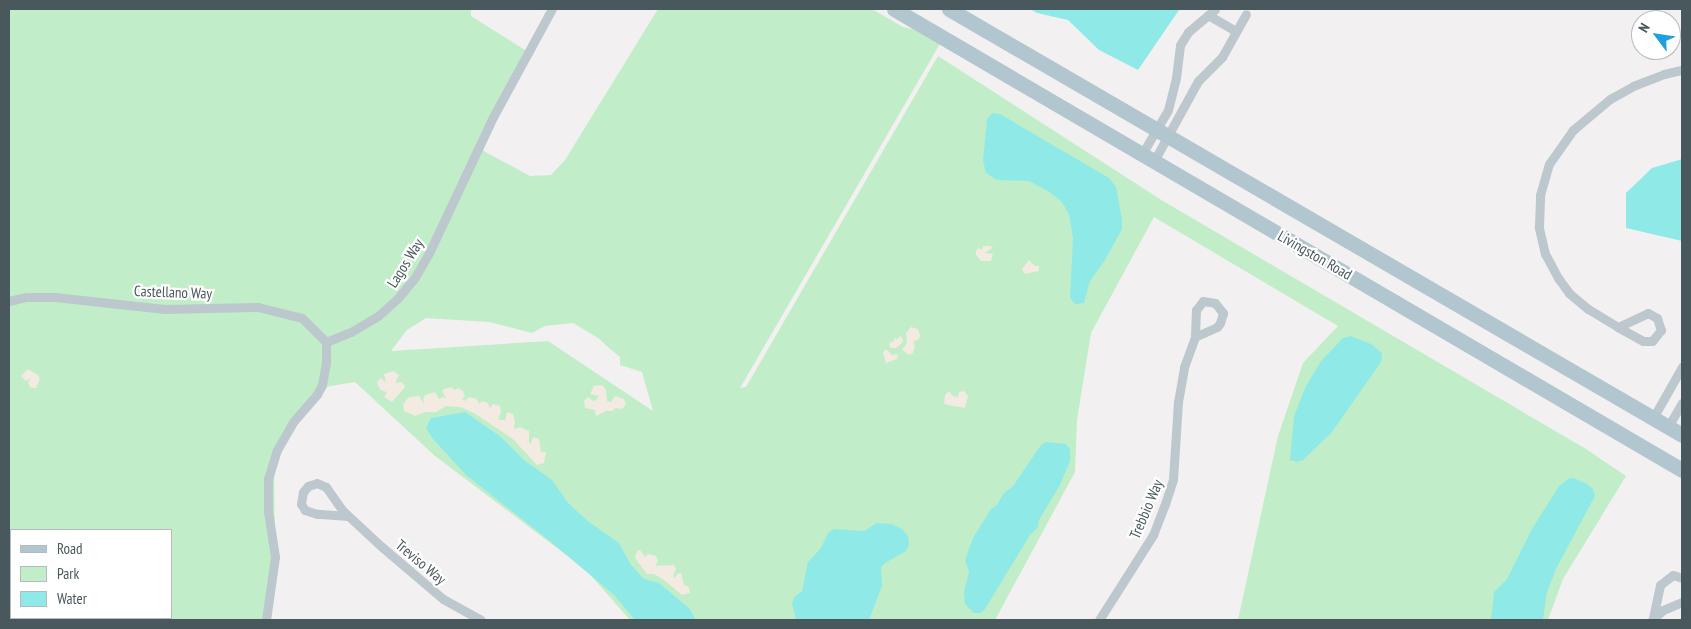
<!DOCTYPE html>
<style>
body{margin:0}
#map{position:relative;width:1691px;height:629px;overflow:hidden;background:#f3f0f1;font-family:"PT Sans Narrow",sans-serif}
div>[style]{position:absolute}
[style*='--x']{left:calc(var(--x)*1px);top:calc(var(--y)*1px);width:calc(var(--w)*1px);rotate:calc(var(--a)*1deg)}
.green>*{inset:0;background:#c1eec8}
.sand>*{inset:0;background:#f3eae2}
.water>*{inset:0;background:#8feae7}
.street>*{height:9px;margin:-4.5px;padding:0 4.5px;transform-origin:4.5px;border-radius:4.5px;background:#bcc8cd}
.primary>*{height:15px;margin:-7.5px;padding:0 7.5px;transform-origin:7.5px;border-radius:7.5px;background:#b1c6ce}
span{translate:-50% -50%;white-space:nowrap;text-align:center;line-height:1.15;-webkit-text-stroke:4.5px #fff;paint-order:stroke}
.street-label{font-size:15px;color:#49585d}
.frame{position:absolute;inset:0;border:10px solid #49585d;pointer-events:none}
.legend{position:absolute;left:10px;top:529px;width:162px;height:90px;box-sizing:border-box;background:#fff;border:1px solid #b6bcbe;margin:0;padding:6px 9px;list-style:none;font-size:15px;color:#49585d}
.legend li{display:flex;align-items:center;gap:10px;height:25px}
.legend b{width:25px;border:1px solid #b6bcbe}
.north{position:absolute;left:1631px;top:10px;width:50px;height:50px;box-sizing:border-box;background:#fff;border:1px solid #b6bcbe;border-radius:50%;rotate:301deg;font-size:14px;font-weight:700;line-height:20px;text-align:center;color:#49585d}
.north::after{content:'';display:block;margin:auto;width:18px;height:22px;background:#1fa0de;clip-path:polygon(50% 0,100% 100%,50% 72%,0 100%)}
</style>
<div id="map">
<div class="green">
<i style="clip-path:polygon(evenodd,9px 9px,471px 9px,471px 16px,533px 55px,517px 78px,480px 149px,530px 176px,551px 175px,565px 160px,658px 9px,872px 9px,903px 27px,922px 31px,941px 42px,740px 388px,746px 387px,938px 56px,1163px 201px,1586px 449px,1626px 476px,1563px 579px,1548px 620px,1238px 620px,1278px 436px,1303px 363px,1338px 326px,1154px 217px,1091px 333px,1077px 420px,1075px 472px,995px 620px,630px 620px,586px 570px,435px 456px,355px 382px,319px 388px,293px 422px,274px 462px,275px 541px,269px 620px,9px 620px,9px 9px,426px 318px,489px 322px,532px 333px,545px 326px,573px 323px,598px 338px,609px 348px,620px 357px,620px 365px,642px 372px,653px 411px,548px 341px,391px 351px,407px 330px,426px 318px,9px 9px,11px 530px,171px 530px,171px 618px,11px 618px,11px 530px)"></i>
</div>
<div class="sand">
<i style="clip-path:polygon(983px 246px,991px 246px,992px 248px,985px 253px,993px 254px,991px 261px,981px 261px,976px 255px,976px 251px,978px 248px,982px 250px)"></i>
<i style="clip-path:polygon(1029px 260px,1035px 266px,1039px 266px,1039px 271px,1025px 274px,1022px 269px)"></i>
<i style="clip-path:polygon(911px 327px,918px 329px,920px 335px,919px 339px,913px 342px,915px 346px,913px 353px,909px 355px,902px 350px,907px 343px,906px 333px)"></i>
<i style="clip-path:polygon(900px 336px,903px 339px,902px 343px,896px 348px,891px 348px,889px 345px,890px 342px,893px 342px,895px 338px,897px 340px)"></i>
<i style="clip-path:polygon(886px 349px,892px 355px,898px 354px,897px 359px,886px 363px,883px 353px)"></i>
<i style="clip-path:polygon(28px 369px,38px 375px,40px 379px,36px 388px,31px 388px,28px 383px,31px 378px,26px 381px,21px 376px)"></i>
<i style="clip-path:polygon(393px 371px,399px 375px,395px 383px,402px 382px,405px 387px,392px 402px,384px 397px,387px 392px,380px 390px,377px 382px,381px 378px,386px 383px,384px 374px)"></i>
<i style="clip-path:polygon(602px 385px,606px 390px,607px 401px,611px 402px,615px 396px,624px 399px,626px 404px,622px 409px,615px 408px,613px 411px,606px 411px,596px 416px,595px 410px,585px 408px,584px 401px,588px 397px,593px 401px,596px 400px,599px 396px,590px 394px,594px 386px)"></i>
<i style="clip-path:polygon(451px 387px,455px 390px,458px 388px,463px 391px,465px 396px,462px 399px,465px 401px,469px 397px,477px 399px,479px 404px,482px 401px,488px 403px,490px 408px,493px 404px,500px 406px,501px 411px,498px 420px,505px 420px,507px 412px,513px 414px,515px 422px,514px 429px,520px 427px,529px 431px,529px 443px,531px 444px,533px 437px,539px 439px,541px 452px,546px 452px,544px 463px,537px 465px,513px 439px,474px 413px,460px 407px,446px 406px,436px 412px,425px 412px,415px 416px,404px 411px,403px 404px,409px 397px,419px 396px,425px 405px,423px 399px,425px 395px,435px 392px,439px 399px,443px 397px,446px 399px,442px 390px)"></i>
<i style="clip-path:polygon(949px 391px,953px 396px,958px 397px,959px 392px,964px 391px,968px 396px,965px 408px,944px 404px,945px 395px)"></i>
<i style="clip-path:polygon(640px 550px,645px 557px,648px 554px,656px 556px,658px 561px,655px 566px,674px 565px,676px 569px,673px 576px,675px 578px,677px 574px,681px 573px,684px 585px,689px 587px,690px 593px,682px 595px,664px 580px,654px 574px,647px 574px,635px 558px,637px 551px)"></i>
</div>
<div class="water">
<i style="clip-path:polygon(1030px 9px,1178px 9px,1179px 10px,1138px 70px,1099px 50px,1068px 20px,1037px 13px)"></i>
<i style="clip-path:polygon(993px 113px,1000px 114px,1109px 178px,1116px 187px,1122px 219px,1122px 229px,1105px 260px,1090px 281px,1084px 303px,1075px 304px,1070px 298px,1073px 238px,1069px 214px,1061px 201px,1048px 191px,1029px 181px,997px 180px,986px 173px,983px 161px,987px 119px)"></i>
<i style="clip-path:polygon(1682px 159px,1682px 241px,1626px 228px,1626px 193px,1652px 168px)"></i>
<i style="clip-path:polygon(1351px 336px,1371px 344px,1382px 353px,1381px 362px,1332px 432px,1303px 460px,1297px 462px,1290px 460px,1294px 416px,1305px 388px,1321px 361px,1343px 338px)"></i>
<i style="clip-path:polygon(465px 412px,500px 436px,524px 460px,552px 480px,568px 503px,589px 522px,619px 543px,631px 565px,644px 579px,659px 583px,689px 608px,696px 620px,635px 620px,614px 595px,551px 542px,466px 475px,433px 439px,426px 428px,431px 418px)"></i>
<i style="clip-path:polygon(1046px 442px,1066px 444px,1070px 449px,1070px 461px,1060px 485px,1039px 520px,1038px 527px,1030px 535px,985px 609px,981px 613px,974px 613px,965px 604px,964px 592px,969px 572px,965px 560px,973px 538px,991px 509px,997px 505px,1003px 494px,1013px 486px,1041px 445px)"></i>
<i style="clip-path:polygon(1574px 478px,1587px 484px,1593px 489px,1595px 496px,1557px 567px,1547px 592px,1543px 620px,1491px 620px,1494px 592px,1507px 579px,1532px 529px,1559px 486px,1568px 479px)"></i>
<i style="clip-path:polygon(877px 523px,892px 524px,902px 529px,908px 536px,909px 545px,906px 551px,885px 563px,881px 567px,882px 586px,869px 620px,796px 620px,792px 604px,794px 597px,802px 591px,808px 562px,821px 548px,828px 533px,834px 529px,864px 531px)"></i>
</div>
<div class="street">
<i style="--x:1208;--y:15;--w:32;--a:30"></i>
<i style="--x:1142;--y:154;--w:51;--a:-59.4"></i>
<i style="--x:1168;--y:110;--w:33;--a:-76"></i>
<i style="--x:1176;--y:78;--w:33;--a:-83"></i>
<i style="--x:1180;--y:45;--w:15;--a:-58"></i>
<i style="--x:1188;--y:32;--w:35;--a:-40"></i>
<i style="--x:1154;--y:161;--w:91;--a:-61.2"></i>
<i style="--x:1198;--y:81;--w:34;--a:-45"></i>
<i style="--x:1222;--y:57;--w:49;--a:-60.8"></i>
<i style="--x:9;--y:301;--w:18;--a:-13"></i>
<i style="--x:27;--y:297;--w:28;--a:0"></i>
<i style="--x:55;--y:297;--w:110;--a:6.3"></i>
<i style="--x:164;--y:309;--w:94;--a:-1.2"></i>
<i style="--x:258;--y:307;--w:45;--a:14"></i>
<i style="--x:302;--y:318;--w:34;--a:45"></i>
<i style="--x:1618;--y:327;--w:33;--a:-25"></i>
<i style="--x:1648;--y:313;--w:10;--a:29"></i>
<i style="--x:1657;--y:318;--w:13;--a:72"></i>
<i style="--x:1661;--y:330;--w:14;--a:129"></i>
<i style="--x:1652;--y:341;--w:9;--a:180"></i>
<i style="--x:1643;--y:341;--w:29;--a:-151"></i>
<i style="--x:1618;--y:327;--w:35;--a:-149"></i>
<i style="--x:1588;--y:309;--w:25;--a:-140"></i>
<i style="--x:1569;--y:293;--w:19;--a:-126"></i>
<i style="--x:1558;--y:278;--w:27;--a:-118"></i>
<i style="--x:1545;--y:254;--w:28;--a:-103"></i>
<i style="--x:1539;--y:227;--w:32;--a:-88"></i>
<i style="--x:1540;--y:195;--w:32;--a:-74"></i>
<i style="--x:1549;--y:164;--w:42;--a:-54.8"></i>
<i style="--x:1573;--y:130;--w:48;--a:-40"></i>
<i style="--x:1610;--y:99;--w:26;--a:-29"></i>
<i style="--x:1633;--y:86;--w:33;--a:-21"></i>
<i style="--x:1664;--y:74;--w:18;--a:-13"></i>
<i style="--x:1653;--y:418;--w:59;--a:-60.4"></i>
<i style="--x:1668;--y:427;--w:28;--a:-60"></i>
<i style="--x:348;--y:516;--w:31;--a:-176"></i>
<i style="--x:317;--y:514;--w:13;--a:-162"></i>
<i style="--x:305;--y:510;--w:7;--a:-124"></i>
<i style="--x:301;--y:504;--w:12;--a:-81"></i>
<i style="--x:303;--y:492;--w:8;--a:-50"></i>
<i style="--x:308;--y:486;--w:9;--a:-18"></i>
<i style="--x:317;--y:483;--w:10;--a:24"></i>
<i style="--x:326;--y:487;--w:28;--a:55"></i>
<i style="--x:342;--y:510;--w:54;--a:42.8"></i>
<i style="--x:382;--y:547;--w:80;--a:40.4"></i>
<i style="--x:443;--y:599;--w:43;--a:28.9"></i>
<i style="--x:1653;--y:618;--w:34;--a:-78"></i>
<i style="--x:1660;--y:585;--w:16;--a:-38"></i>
<i style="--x:1673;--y:575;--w:9;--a:18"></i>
<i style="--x:266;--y:620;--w:64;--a:-81.9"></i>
<i style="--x:275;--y:557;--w:47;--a:-98.7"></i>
<i style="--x:268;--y:511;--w:32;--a:-90"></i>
<i style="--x:268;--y:479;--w:30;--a:-73"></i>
<i style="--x:277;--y:450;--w:32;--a:-60"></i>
<i style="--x:293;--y:422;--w:37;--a:-49"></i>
<i style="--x:317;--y:394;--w:10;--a:-61"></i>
<i style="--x:322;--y:385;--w:22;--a:-80"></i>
<i style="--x:326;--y:363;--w:21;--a:-90"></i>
<i style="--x:326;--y:342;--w:27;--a:-22"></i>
<i style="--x:351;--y:332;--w:31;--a:-31"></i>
<i style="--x:378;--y:316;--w:25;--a:-42"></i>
<i style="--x:397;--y:299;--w:26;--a:-50"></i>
<i style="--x:414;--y:279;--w:30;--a:-60"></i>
<i style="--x:429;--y:253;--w:150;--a:-64.8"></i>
<i style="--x:493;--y:117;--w:123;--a:-61.4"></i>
<i style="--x:1099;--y:620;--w:101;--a:-57.6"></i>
<i style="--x:1153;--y:535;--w:33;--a:-69"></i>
<i style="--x:1165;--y:504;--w:26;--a:-72"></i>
<i style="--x:1173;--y:479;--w:77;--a:-86.3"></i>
<i style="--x:1178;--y:402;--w:36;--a:-80"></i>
<i style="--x:1184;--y:367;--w:32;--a:-70"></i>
<i style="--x:1195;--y:337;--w:27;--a:-88"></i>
<i style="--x:1196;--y:310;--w:11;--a:-52"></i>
<i style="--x:1203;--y:301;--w:12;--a:9"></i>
<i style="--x:1215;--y:303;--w:13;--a:51"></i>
<i style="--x:1223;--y:313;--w:10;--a:107"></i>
<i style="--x:1220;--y:323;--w:5;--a:127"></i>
<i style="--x:1217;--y:327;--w:24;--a:156"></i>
<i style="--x:1652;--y:620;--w:15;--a:-42"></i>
<i style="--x:1663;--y:610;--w:21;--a:-23"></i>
</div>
<div class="primary">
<i style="--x:894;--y:9;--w:913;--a:30.33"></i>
<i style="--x:949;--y:9;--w:848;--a:30.16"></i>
</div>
<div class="street-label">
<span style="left:1315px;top:255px;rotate:30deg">Livingston Road</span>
<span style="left:405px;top:263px;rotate:-58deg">Lagos Way</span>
<span style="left:173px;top:292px;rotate:2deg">Castellano Way</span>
<span style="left:1146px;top:509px;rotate:-67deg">Trebbio Way</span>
<span style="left:421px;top:562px;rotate:40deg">Treviso Way</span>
</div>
<div class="frame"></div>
<ul class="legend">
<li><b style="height:6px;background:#b1c6ce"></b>Road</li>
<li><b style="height:14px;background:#c1eec8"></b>Park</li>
<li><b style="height:14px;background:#8feae7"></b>Water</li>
</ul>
<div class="north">N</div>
</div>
